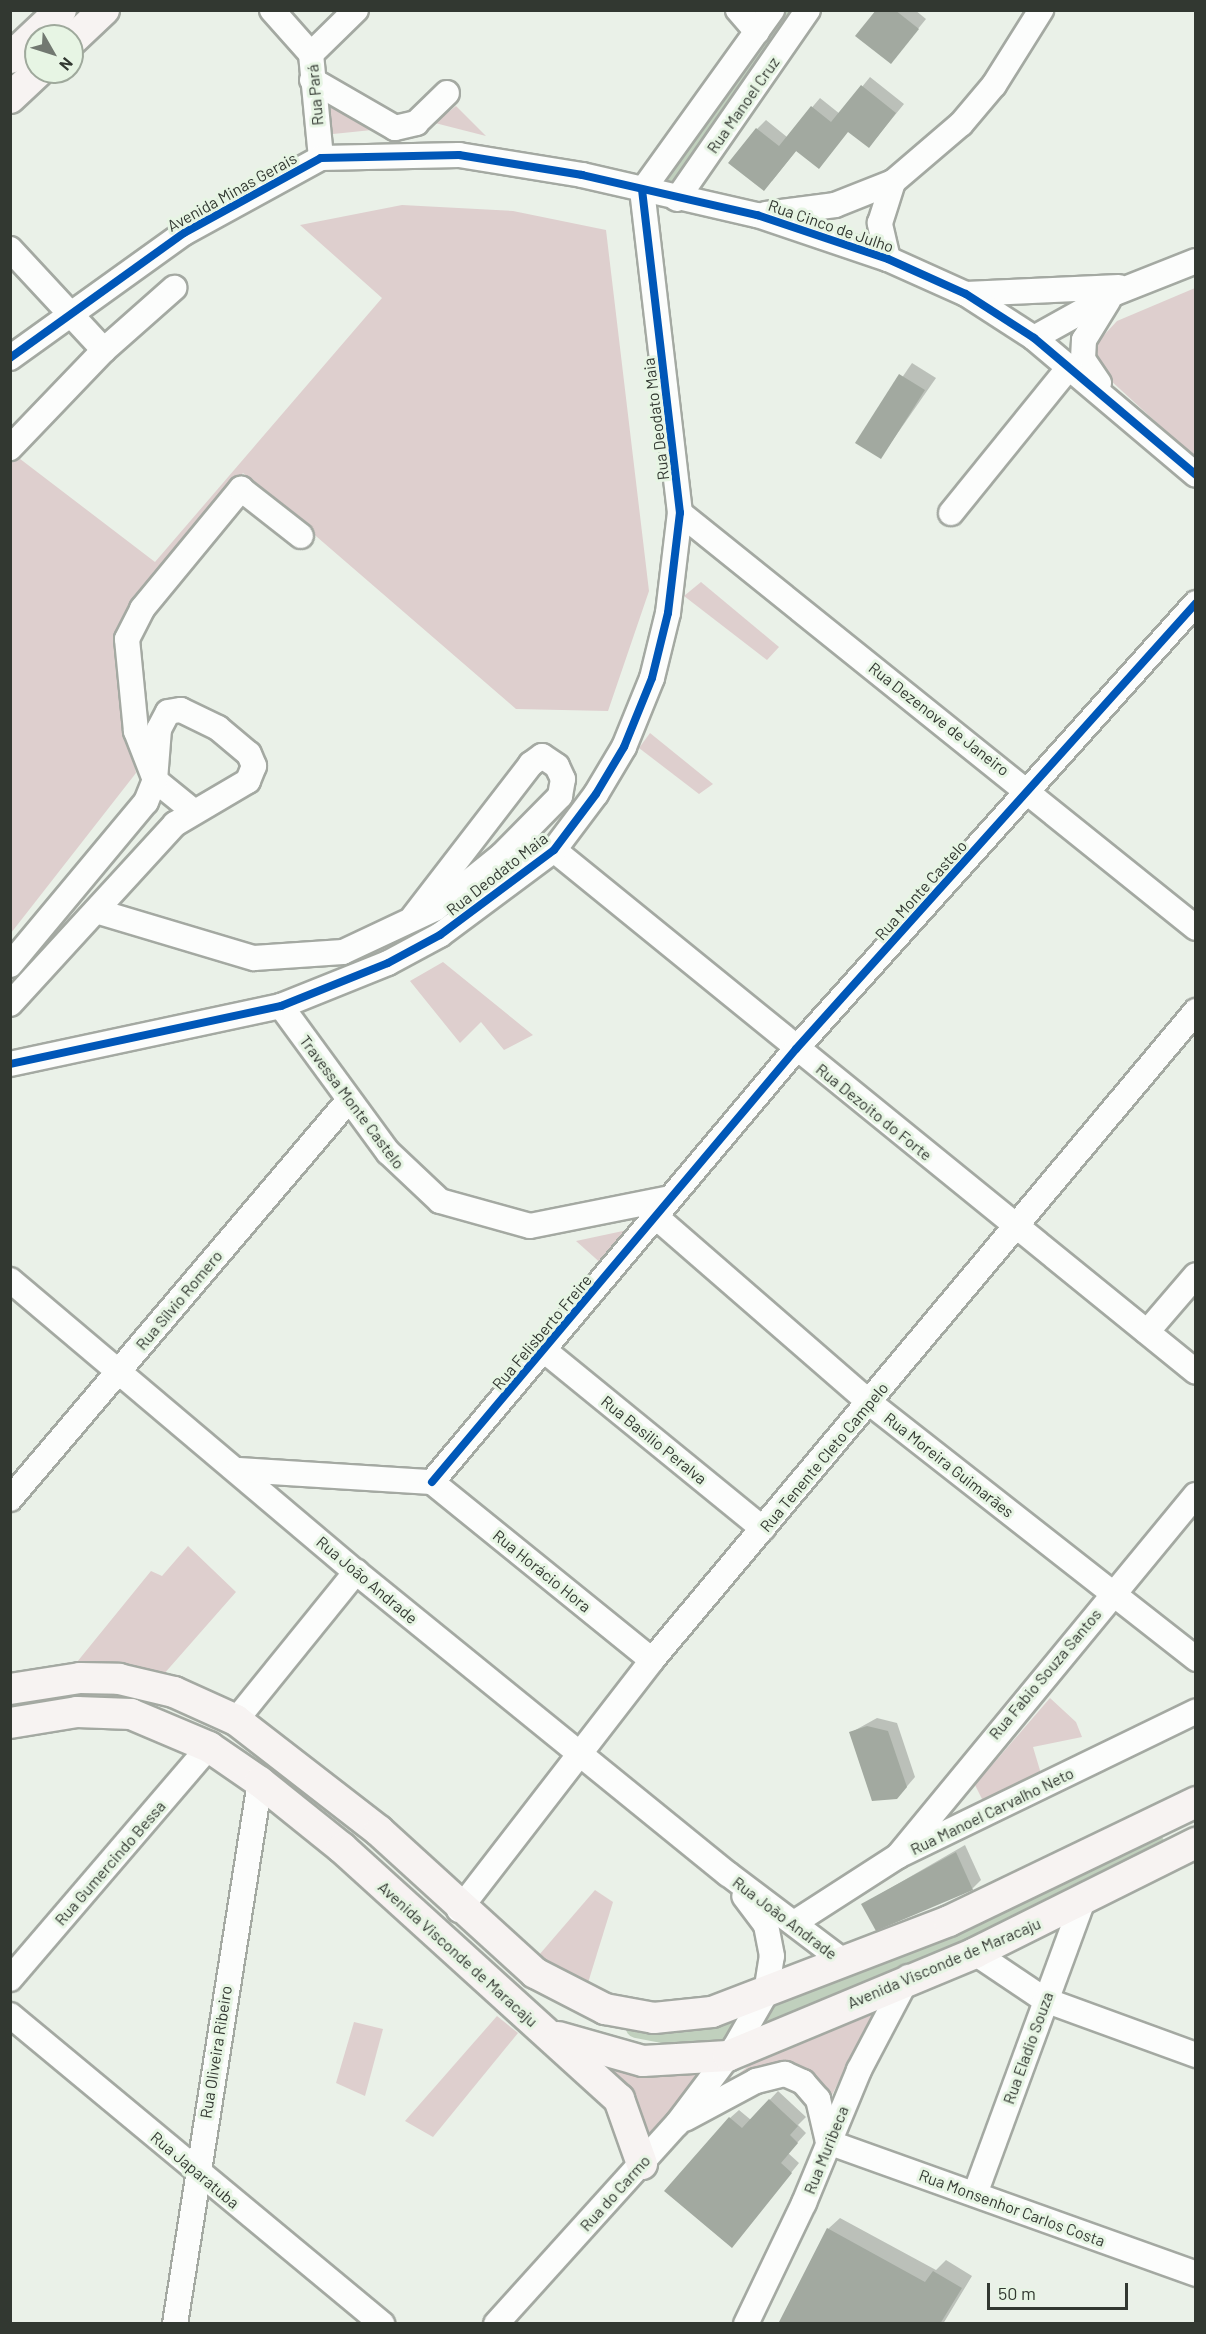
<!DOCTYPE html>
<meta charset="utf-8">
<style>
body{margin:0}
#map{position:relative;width:1206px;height:2334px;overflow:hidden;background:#eaf1e8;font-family:Barlow,sans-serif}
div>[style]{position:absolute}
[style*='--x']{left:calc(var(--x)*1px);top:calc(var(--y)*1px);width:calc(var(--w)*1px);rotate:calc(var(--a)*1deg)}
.green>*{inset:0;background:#decfce}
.shadow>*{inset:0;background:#0003}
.canal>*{height:20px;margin:-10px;padding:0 10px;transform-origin:10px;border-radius:10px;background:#c0d0bd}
.building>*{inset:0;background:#a2a9a0}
.roads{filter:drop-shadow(2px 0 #a4a9a2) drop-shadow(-2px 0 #a4a9a2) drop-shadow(0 2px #a4a9a2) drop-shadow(0 -2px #a4a9a2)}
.minor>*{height:24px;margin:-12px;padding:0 12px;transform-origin:12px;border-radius:12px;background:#fcfdfc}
.major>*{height:30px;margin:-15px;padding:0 15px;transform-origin:15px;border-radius:15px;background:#f7f3f2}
.cycleway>*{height:8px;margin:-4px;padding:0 4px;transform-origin:4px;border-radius:4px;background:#0057b8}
span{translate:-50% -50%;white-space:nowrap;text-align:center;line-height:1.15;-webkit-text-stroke:6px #e7f5e4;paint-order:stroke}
.street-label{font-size:16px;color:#323831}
.frame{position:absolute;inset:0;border:12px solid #323831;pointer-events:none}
.north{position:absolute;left:24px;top:24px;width:60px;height:60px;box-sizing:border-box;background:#e7f5e4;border:2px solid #9fa99c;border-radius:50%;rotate:129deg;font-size:16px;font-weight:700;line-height:24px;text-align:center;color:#323831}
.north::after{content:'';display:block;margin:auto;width:21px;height:27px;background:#727971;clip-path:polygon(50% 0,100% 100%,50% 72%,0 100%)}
.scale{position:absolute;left:987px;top:2283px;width:141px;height:27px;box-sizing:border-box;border:3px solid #323831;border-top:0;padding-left:8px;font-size:18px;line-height:21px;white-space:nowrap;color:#323831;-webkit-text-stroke:4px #e7f5e4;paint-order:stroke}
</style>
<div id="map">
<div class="green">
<i style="clip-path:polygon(326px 101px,372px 130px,333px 134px)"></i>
<i style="clip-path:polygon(456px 106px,486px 136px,435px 123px)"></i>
<i style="clip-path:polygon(402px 205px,513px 211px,606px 230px,649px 591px,608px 711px,516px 709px,243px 473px,129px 607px,115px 665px,136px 773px,11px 933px,11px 452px,155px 562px,382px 298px,300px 225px)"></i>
<i style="clip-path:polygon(1195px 288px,1195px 458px,1096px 367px,1092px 348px,1117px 321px)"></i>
<i style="clip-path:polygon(701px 582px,779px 647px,767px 660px,684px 596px)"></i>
<i style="clip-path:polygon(650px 733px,713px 784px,699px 794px,639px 748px)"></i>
<i style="clip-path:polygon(443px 962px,533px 1035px,504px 1050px,481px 1022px,460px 1043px,410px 981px)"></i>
<i style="clip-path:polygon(637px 1228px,604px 1266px,576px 1241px)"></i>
<i style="clip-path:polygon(188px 1546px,236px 1592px,163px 1675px,77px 1662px,151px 1571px,162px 1576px)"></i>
<i style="clip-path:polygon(1050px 1698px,1076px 1722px,1082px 1737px,1033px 1747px,1042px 1777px,984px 1803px,975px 1785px)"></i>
<i style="clip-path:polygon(595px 1890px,613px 1902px,587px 1986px,539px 1955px)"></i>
<i style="clip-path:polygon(895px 1997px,865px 2029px,827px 2105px,818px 2088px,735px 2077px,763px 2054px)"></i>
<i style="clip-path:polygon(497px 2016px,518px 2033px,433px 2137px,405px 2121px)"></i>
<i style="clip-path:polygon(354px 2022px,383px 2029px,365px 2096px,336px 2083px)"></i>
<i style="clip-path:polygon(596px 2063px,711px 2066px,645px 2144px,635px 2104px)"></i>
</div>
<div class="shadow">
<i style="clip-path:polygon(877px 10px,915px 10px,926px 19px,891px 62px)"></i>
<i style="clip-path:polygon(870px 77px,904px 104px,877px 137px,869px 146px,849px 131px,797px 150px,772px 181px,757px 129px,766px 120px,787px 137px,820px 98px,840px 114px)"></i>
<i style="clip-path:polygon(912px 363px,936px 378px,881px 457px,858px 442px)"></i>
<i style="clip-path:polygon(877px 1718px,897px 1723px,915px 1777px,897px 1798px,850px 1733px)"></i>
<i style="clip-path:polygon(965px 1845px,981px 1880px,972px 1889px,863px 1904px)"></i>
<i style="clip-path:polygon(778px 2091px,806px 2117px,798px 2125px,806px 2133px,788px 2153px,799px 2163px,732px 2246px,730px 2118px,739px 2110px,751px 2120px)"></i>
<i style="clip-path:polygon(840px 2218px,936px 2270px,946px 2260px,972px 2276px,943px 2324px,779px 2324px,828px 2229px)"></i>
</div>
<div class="canal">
<i style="--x:667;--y:183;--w:212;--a:-54.6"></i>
<i style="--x:636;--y:2028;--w:33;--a:11"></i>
<i style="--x:668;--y:2034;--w:59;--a:-4.8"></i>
<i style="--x:727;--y:2029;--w:58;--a:-19.1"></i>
<i style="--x:782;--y:2010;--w:408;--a:-24"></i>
</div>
<div class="building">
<i style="clip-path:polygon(876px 10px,895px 10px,919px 29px,891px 64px,855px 36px)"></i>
<i style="clip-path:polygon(861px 85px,896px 113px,869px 148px,848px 132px,819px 169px,796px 151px,764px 191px,728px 163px,756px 128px,779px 146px,811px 106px,831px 122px)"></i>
<i style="clip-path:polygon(899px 374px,925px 390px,881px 459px,855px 443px)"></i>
<i style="clip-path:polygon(867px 1726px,888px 1731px,907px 1787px,897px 1799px,872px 1801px,849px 1732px)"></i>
<i style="clip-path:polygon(956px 1852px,973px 1890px,876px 1931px,861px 1904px)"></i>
<i style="clip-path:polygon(769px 2099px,798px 2126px,790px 2135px,798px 2143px,781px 2163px,792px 2173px,732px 2248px,664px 2191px,729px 2117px,742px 2128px)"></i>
<i style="clip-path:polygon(827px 2228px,925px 2282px,933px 2271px,962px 2288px,940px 2324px,778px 2324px)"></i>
</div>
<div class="roads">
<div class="minor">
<i style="--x:272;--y:10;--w:59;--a:48.4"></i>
<i style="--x:311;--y:54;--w:104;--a:84.5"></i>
<i style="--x:738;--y:10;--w:29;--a:49"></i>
<i style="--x:311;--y:54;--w:63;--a:-44.4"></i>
<i style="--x:312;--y:80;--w:96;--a:30"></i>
<i style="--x:395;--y:128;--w:22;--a:-13"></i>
<i style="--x:416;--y:123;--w:43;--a:-44.1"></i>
<i style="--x:642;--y:191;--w:223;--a:-54.3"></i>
<i style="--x:677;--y:199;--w:230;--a:-55.3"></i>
<i style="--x:766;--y:214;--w:70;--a:-7.4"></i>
<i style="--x:835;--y:205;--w:62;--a:-21.6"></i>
<i style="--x:893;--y:182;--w:89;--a:-40.5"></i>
<i style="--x:961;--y:124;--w:51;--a:-49.8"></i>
<i style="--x:994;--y:85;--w:89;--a:-57.9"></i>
<i style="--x:10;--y:249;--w:138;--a:47.1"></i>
<i style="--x:104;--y:350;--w:136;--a:133.8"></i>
<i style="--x:888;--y:259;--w:37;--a:-103"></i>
<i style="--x:880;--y:223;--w:43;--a:-72.4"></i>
<i style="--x:966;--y:294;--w:153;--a:-2.6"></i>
<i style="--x:1034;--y:338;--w:93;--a:-29.1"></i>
<i style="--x:1115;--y:293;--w:87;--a:-21.6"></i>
<i style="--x:104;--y:350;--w:94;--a:-41.5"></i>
<i style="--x:10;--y:358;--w:214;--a:-35.7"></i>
<i style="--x:184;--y:233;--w:156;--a:-28.7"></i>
<i style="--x:321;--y:158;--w:138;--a:-1.2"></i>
<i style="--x:459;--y:155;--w:125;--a:9.2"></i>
<i style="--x:582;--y:175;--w:180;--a:12.9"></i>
<i style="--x:757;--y:215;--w:138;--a:18.6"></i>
<i style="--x:888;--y:259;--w:85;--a:24.2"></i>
<i style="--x:966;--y:294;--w:81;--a:32.9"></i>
<i style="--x:1034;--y:338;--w:212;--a:40.2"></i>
<i style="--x:1099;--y:383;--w:29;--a:-124"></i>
<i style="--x:1083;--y:359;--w:19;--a:-87"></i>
<i style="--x:1084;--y:340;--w:46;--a:-58.4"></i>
<i style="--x:680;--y:513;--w:662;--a:38.81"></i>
<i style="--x:951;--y:513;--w:189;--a:-51"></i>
<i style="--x:192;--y:810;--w:48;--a:-141"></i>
<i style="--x:155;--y:780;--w:53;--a:-111.2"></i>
<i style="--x:136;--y:731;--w:92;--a:-95.6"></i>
<i style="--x:127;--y:639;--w:34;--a:-63"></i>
<i style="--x:142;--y:609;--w:156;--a:-50.5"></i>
<i style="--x:241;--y:489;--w:76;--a:38.1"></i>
<i style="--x:554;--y:850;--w:827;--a:39.11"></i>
<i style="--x:96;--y:911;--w:165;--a:16.6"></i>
<i style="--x:254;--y:958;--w:89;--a:-3.9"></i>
<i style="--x:343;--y:952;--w:102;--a:-25.1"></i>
<i style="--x:435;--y:909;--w:86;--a:-38.9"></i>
<i style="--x:502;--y:855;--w:83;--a:-45.5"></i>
<i style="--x:560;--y:796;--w:17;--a:-80"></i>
<i style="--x:563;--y:779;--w:14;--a:-115"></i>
<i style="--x:557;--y:766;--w:18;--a:-146"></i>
<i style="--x:542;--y:756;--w:14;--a:144"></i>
<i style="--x:531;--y:764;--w:193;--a:127.6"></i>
<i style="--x:10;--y:965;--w:212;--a:-50.2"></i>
<i style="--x:146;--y:802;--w:24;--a:-68"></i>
<i style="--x:155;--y:780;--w:51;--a:-85.5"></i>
<i style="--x:159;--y:729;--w:19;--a:-62"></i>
<i style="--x:168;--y:712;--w:13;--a:-9"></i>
<i style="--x:181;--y:710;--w:41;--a:25.9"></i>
<i style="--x:218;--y:728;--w:40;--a:40"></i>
<i style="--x:249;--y:754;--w:13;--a:67"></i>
<i style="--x:254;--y:766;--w:16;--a:112"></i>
<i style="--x:248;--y:781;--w:85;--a:149.5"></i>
<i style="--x:175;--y:824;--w:244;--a:132.5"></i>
<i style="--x:281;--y:1006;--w:181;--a:53.8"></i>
<i style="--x:388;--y:1152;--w:71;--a:43.3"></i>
<i style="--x:440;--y:1201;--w:93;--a:15.5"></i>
<i style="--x:530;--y:1226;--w:143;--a:-11.3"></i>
<i style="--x:10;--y:1064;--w:277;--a:-12.1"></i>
<i style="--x:281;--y:1006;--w:115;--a:-21.9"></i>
<i style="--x:388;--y:963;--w:59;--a:-28.3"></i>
<i style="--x:440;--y:935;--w:142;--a:-36.7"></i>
<i style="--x:554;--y:850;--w:70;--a:-53.1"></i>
<i style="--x:596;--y:794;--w:55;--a:-59.2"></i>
<i style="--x:624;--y:747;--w:74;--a:-67.9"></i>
<i style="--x:652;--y:678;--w:67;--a:-76.2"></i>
<i style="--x:668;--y:613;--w:101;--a:-83.2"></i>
<i style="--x:680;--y:513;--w:324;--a:-96.7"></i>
<i style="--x:655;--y:1216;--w:285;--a:41"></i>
<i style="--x:870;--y:1403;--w:415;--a:38.1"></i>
<i style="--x:10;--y:1280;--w:453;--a:40.2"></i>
<i style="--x:356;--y:1572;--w:479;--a:39.1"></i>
<i style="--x:728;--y:1874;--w:144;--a:37.1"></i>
<i style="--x:1147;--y:1332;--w:75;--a:-49.3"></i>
<i style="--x:545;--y:1351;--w:281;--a:39.2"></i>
<i style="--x:239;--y:1470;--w:193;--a:3.6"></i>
<i style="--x:432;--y:1482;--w:566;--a:-49.95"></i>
<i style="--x:796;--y:1049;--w:599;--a:-48.11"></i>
<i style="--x:432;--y:1482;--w:283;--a:39"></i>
<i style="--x:10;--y:1499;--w:522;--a:-49.66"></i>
<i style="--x:236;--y:1720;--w:191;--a:-51"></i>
<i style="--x:898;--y:1856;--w:468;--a:-50.5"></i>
<i style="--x:459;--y:1910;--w:316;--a:-52.3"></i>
<i style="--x:652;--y:1660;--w:847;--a:-50.03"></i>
<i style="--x:794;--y:1923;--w:124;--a:-32.8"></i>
<i style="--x:898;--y:1856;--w:331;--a:-25.9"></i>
<i style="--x:975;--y:1953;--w:84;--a:33.9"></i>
<i style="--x:1045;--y:2000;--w:161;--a:20"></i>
<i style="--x:10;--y:1979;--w:306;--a:-49.4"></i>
<i style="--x:10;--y:2015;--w:484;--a:39.7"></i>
<i style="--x:685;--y:2119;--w:81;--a:-28.2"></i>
<i style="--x:756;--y:2081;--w:30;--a:-14"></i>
<i style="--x:785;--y:2074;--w:20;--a:24"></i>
<i style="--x:803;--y:2082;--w:23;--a:49"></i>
<i style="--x:818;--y:2099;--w:44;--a:76.9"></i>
<i style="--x:828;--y:2142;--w:391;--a:19.7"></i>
<i style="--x:975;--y:2194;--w:310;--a:-69.8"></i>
<i style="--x:175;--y:2324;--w:549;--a:-81.09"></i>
<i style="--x:496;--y:2324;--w:270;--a:-47.9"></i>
<i style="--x:677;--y:2124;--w:96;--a:-53"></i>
<i style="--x:735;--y:2047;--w:62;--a:-60.1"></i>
<i style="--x:766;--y:1993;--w:37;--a:-81"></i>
<i style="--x:772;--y:1956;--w:32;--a:-101"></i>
<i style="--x:766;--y:1925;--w:36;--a:-127"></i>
<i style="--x:746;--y:2324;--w:134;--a:-64.4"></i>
<i style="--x:804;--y:2203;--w:144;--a:-67.5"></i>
<i style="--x:859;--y:2070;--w:105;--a:-62.2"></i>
</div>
<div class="major">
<i style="--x:72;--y:40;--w:44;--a:-43.2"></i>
<i style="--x:10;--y:58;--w:70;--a:-43.3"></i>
<i style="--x:10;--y:98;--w:38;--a:-43"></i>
<i style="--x:10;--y:1689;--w:71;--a:-8.9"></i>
<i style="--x:80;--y:1678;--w:39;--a:1"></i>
<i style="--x:119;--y:1679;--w:57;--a:13.3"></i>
<i style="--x:174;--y:1692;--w:68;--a:24.3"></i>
<i style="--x:236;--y:1720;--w:181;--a:37.8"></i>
<i style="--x:379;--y:1831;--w:211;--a:42.3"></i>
<i style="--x:535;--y:1973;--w:79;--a:27.2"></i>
<i style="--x:605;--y:2009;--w:50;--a:10.4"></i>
<i style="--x:654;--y:2018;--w:58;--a:-5.9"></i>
<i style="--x:712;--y:2012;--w:254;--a:-21"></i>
<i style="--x:949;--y:1921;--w:274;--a:-25.7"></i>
<i style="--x:10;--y:1723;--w:68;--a:-9.3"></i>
<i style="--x:77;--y:1712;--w:54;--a:2.1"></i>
<i style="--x:131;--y:1714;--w:85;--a:22.9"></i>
<i style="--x:209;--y:1747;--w:62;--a:34.5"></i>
<i style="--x:260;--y:1782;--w:105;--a:38.8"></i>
<i style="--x:342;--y:1848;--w:374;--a:42.2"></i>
<i style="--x:619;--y:2099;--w:69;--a:70.5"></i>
<i style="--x:558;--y:2037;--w:88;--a:15.8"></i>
<i style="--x:643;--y:2061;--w:85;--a:-3.4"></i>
<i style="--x:728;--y:2056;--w:268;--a:-22.6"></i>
<i style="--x:975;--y:1953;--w:247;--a:-26.5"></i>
</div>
</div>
<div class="cycleway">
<i style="--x:10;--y:358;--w:214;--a:-35.7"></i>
<i style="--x:184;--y:233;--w:156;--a:-28.7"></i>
<i style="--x:321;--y:158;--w:138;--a:-1.2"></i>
<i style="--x:459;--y:155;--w:125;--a:9.2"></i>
<i style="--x:582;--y:175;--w:180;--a:12.9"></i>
<i style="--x:757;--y:215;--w:138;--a:18.6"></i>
<i style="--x:888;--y:259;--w:85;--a:24.2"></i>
<i style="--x:966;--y:294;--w:81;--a:32.9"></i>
<i style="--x:1034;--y:338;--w:212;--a:40.2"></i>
<i style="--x:10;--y:1064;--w:277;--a:-12.1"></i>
<i style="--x:281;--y:1006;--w:115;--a:-21.9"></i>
<i style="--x:388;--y:963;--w:59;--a:-28.3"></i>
<i style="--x:440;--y:935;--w:142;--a:-36.7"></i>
<i style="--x:554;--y:850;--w:70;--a:-53.1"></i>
<i style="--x:596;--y:794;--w:55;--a:-59.2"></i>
<i style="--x:624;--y:747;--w:74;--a:-67.9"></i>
<i style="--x:652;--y:678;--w:67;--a:-76.2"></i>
<i style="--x:668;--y:613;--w:101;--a:-83.2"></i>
<i style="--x:680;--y:513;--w:324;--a:-96.7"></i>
<i style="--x:432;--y:1482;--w:566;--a:-49.95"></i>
<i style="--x:796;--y:1049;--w:599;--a:-48.11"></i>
</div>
<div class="street-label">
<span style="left:315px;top:95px;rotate:-95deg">Rua Pará</span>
<span style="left:743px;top:105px;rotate:-55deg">Rua Manoel Cruz</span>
<span style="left:232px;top:192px;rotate:-29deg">Avenida Minas Gerais</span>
<span style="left:831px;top:226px;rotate:19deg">Rua Cinco de Julho</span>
<span style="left:656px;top:419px;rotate:-97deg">Rua Deodato Maia</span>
<span style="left:939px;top:719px;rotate:38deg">Rua Dezenove de Janeiro</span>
<span style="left:497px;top:874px;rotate:-38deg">Rua Deodato Maia</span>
<span style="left:921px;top:890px;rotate:-48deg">Rua Monte Castelo</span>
<span style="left:352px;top:1102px;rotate:53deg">Travessa Monte Castelo</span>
<span style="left:874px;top:1112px;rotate:39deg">Rua Dezoito do Forte</span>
<span style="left:179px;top:1300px;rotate:-50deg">Rua Sílvio Romero</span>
<span style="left:542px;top:1332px;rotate:-50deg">Rua Felisberto Freire</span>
<span style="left:654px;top:1440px;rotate:39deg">Rua Basilio Peralva</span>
<span style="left:824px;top:1457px;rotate:-50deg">Rua Tenente Cleto Campelo</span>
<span style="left:949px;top:1465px;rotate:38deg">Rua Moreira Guimarães</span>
<span style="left:542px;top:1571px;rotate:39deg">Rua Horácio Hora</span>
<span style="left:367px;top:1580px;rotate:40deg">Rua João Andrade</span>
<span style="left:1045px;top:1674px;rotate:-50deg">Rua Fabio Souza Santos</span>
<span style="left:992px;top:1811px;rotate:-26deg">Rua Manoel Carvalho Neto</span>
<span style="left:110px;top:1863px;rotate:-49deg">Rua Gumercindo Bessa</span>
<span style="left:785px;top:1918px;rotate:37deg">Rua João Andrade</span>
<span style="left:458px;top:1954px;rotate:42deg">Avenida Visconde de Maracaju</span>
<span style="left:944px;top:1963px;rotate:-23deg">Avenida Visconde de Maracaju</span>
<span style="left:1028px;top:2048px;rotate:-70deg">Rua Eladio Souza</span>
<span style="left:216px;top:2052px;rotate:-81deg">Rua Oliveira Ribeiro</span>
<span style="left:826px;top:2150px;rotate:-68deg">Rua Muribeca</span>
<span style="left:195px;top:2170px;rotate:40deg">Rua Japaratuba</span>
<span style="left:615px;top:2193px;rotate:-48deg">Rua do Carmo</span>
<span style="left:1012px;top:2208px;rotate:20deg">Rua Monsenhor Carlos Costa</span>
</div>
<div class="frame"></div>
<div class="north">N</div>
<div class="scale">50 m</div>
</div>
